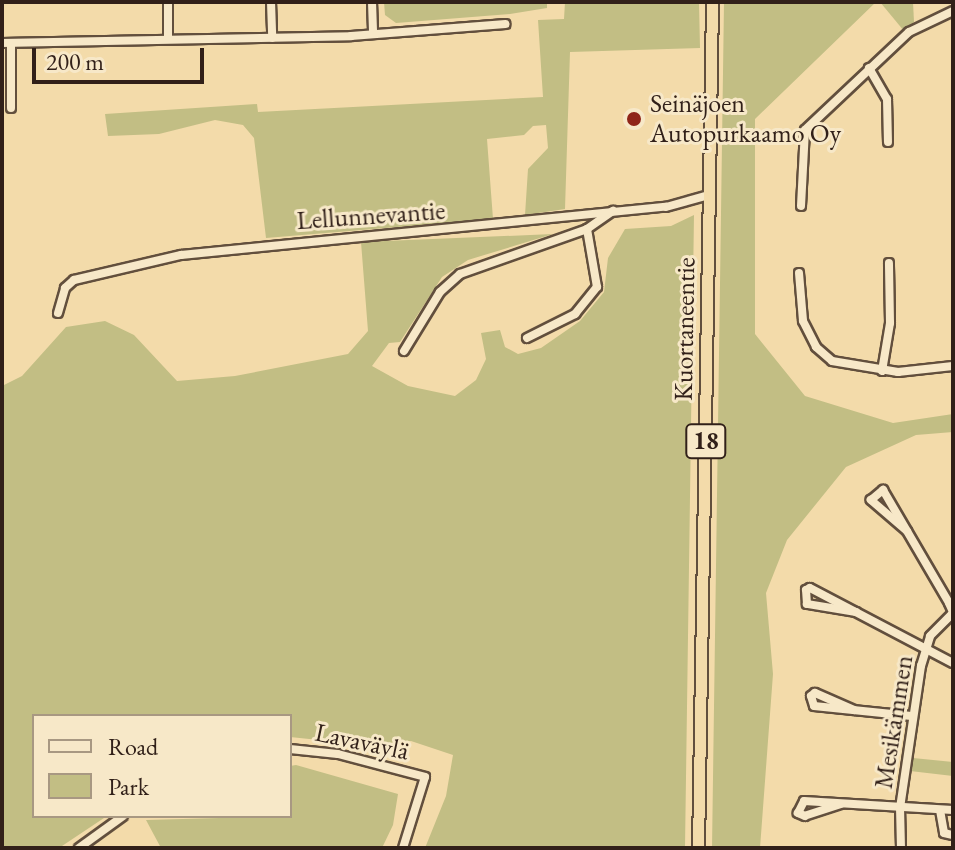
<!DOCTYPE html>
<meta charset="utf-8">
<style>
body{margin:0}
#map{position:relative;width:955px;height:850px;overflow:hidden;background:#f3dbaa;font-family:"EB Garamond",serif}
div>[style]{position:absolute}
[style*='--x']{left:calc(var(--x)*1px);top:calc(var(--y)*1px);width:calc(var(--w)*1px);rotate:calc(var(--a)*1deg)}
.green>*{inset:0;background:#c2be84}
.roads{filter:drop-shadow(2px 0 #624f3d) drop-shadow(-2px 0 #624f3d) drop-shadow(0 2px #624f3d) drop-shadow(0 -2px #624f3d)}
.minor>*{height:8px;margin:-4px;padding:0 4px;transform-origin:4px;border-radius:4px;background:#f7e8c8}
.highway>*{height:11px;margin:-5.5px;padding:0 5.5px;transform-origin:5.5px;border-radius:5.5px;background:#f3dbaa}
.dots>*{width:22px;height:22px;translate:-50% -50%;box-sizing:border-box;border:4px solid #f7e8c8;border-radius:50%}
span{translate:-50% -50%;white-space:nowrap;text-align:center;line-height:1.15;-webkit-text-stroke:6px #f7e8c8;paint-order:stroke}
.shield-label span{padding:2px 6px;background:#f7e8c8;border:2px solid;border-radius:6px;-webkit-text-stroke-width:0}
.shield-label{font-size:24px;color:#312019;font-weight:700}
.poi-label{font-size:26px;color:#312019}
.left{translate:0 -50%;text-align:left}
.street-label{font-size:26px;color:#312019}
.frame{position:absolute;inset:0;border:4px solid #312019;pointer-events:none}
.legend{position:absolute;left:32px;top:714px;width:260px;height:104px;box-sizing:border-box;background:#f7e8c8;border:2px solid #a89882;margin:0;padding:10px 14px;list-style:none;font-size:24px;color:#312019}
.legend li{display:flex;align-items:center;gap:16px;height:40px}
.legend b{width:40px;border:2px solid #a89882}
.scale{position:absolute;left:32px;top:48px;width:172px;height:36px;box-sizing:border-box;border:4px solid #312019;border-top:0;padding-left:10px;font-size:24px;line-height:28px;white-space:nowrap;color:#312019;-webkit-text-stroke:6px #f7e8c8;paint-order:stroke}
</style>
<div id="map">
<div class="green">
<i style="clip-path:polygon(384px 2px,547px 2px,547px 8px,510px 14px,396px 23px,385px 15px)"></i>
<i style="clip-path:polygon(565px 2px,699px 2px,700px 48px,570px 52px,565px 209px,525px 215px,528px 169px,548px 148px,546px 125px,533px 126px,524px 135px,487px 139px,493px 219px,266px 238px,254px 138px,243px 125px,215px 120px,159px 134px,108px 136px,105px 114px,257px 104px,258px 112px,543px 97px,538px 20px,564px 19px)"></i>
<i style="clip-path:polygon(724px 2px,876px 2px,755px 119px,755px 334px,805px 396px,893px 423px,953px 414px,953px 432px,916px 435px,846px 467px,787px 540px,766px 593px,773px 674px,760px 848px,712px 848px)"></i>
<i style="clip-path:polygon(880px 2px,913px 2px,914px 22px,904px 31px)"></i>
<i style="clip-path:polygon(694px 215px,685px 848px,425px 848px,446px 796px,453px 755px,411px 741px,367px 745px,290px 737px,290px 716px,34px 716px,34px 816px,107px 816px,59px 848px,2px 848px,2px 386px,22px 376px,66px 327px,105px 321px,134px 335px,177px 381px,235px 376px,348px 354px,368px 331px,361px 242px,553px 234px,468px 260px,442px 277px,400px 342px,389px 343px,372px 366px,408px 386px,455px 396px,476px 380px,486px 359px,481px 333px,500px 330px,505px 347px,518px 354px,541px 348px,580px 321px,604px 292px,608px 258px,625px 229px,671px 226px)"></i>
<i style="clip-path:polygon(913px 758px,953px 762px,953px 776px,910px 771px)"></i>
<i style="clip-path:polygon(296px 765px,398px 794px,393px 825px,382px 848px,161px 848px,146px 820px,290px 816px,290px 766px)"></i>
</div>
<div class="roads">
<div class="minor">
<i style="--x:168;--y:2;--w:37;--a:90"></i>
<i style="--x:271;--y:2;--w:36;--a:88"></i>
<i style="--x:372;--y:2;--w:32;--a:88"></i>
<i style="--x:2;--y:43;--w:349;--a:-1.1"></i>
<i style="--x:351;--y:36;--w:155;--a:-4.4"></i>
<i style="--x:11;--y:43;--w:65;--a:90"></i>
<i style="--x:869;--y:68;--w:36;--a:60"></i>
<i style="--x:887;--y:99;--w:43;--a:88.7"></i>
<i style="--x:801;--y:206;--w:76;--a:-87"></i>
<i style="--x:805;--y:130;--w:143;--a:-43.3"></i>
<i style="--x:909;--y:32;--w:49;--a:-25.5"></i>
<i style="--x:799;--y:273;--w:48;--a:85.2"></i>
<i style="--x:803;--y:321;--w:29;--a:63"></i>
<i style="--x:816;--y:347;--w:21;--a:41"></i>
<i style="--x:832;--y:361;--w:67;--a:9.5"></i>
<i style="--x:898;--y:372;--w:55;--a:-6.2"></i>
<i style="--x:58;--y:313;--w:26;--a:-74"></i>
<i style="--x:65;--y:288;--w:12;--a:-42"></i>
<i style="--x:74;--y:280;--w:110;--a:-13.2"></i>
<i style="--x:181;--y:255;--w:487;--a:-5.7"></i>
<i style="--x:666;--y:207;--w:45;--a:-15.6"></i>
<i style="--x:527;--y:338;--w:54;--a:-26.6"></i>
<i style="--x:575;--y:314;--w:35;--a:-51"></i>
<i style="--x:597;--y:287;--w:59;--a:-99.8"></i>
<i style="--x:404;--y:351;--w:69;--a:-58.6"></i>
<i style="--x:440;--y:292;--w:27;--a:-42"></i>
<i style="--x:460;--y:274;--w:135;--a:-19.5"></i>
<i style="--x:587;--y:229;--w:32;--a:-35"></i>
<i style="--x:882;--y:371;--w:49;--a:-80.5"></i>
<i style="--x:890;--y:323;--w:60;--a:-91"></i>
<i style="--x:907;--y:531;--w:48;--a:-139.3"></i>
<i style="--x:871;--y:500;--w:16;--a:-40"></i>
<i style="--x:883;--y:490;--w:131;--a:59.7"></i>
<i style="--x:949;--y:603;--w:10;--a:66"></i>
<i style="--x:856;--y:612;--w:50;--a:-170.7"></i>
<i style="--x:807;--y:604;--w:14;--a:-94"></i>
<i style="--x:806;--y:590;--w:4;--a:-27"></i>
<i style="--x:810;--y:588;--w:161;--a:27.7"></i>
<i style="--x:854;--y:710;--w:43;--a:-156.4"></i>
<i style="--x:815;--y:693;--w:5;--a:143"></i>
<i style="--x:811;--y:696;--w:10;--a:73"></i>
<i style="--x:814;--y:706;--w:98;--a:5.9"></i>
<i style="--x:290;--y:749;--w:48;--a:5.9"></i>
<i style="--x:338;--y:754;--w:90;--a:14.8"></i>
<i style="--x:425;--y:777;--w:74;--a:107.2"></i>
<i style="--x:841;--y:804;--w:38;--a:162"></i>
<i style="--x:805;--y:816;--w:8;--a:-157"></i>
<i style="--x:798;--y:813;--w:13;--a:-63"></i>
<i style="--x:804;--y:801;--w:149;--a:3.5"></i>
<i style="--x:940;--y:810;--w:23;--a:80"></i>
<i style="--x:944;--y:833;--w:9;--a:13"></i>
<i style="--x:79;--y:848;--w:54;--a:-36"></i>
<i style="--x:901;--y:848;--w:40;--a:-91.4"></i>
<i style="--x:900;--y:808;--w:144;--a:-81.6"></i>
<i style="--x:921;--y:666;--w:31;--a:-73"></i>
<i style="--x:930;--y:636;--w:33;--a:-45"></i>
</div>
<div class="highway">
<i style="--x:698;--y:848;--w:846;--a:-89.05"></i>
</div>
</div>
<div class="dots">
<i style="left:634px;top:119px;background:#8f2418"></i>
</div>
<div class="shield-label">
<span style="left:706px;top:441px">18</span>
</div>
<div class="poi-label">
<span class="left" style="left:650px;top:119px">Seinäjoen<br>Autopurkaamo Oy</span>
</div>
<div class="street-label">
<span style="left:371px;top:216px;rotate:-4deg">Lellunnevantie</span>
<span style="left:685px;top:329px;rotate:-89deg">Kuortaneentie</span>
<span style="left:894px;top:722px;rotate:-81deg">Mesikämmen</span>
<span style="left:362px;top:742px;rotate:12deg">Lavaväylä</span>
</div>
<div class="frame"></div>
<ul class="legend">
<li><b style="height:10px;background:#f7e8c8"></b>Road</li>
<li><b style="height:22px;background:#c2be84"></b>Park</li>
</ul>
<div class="scale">200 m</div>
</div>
